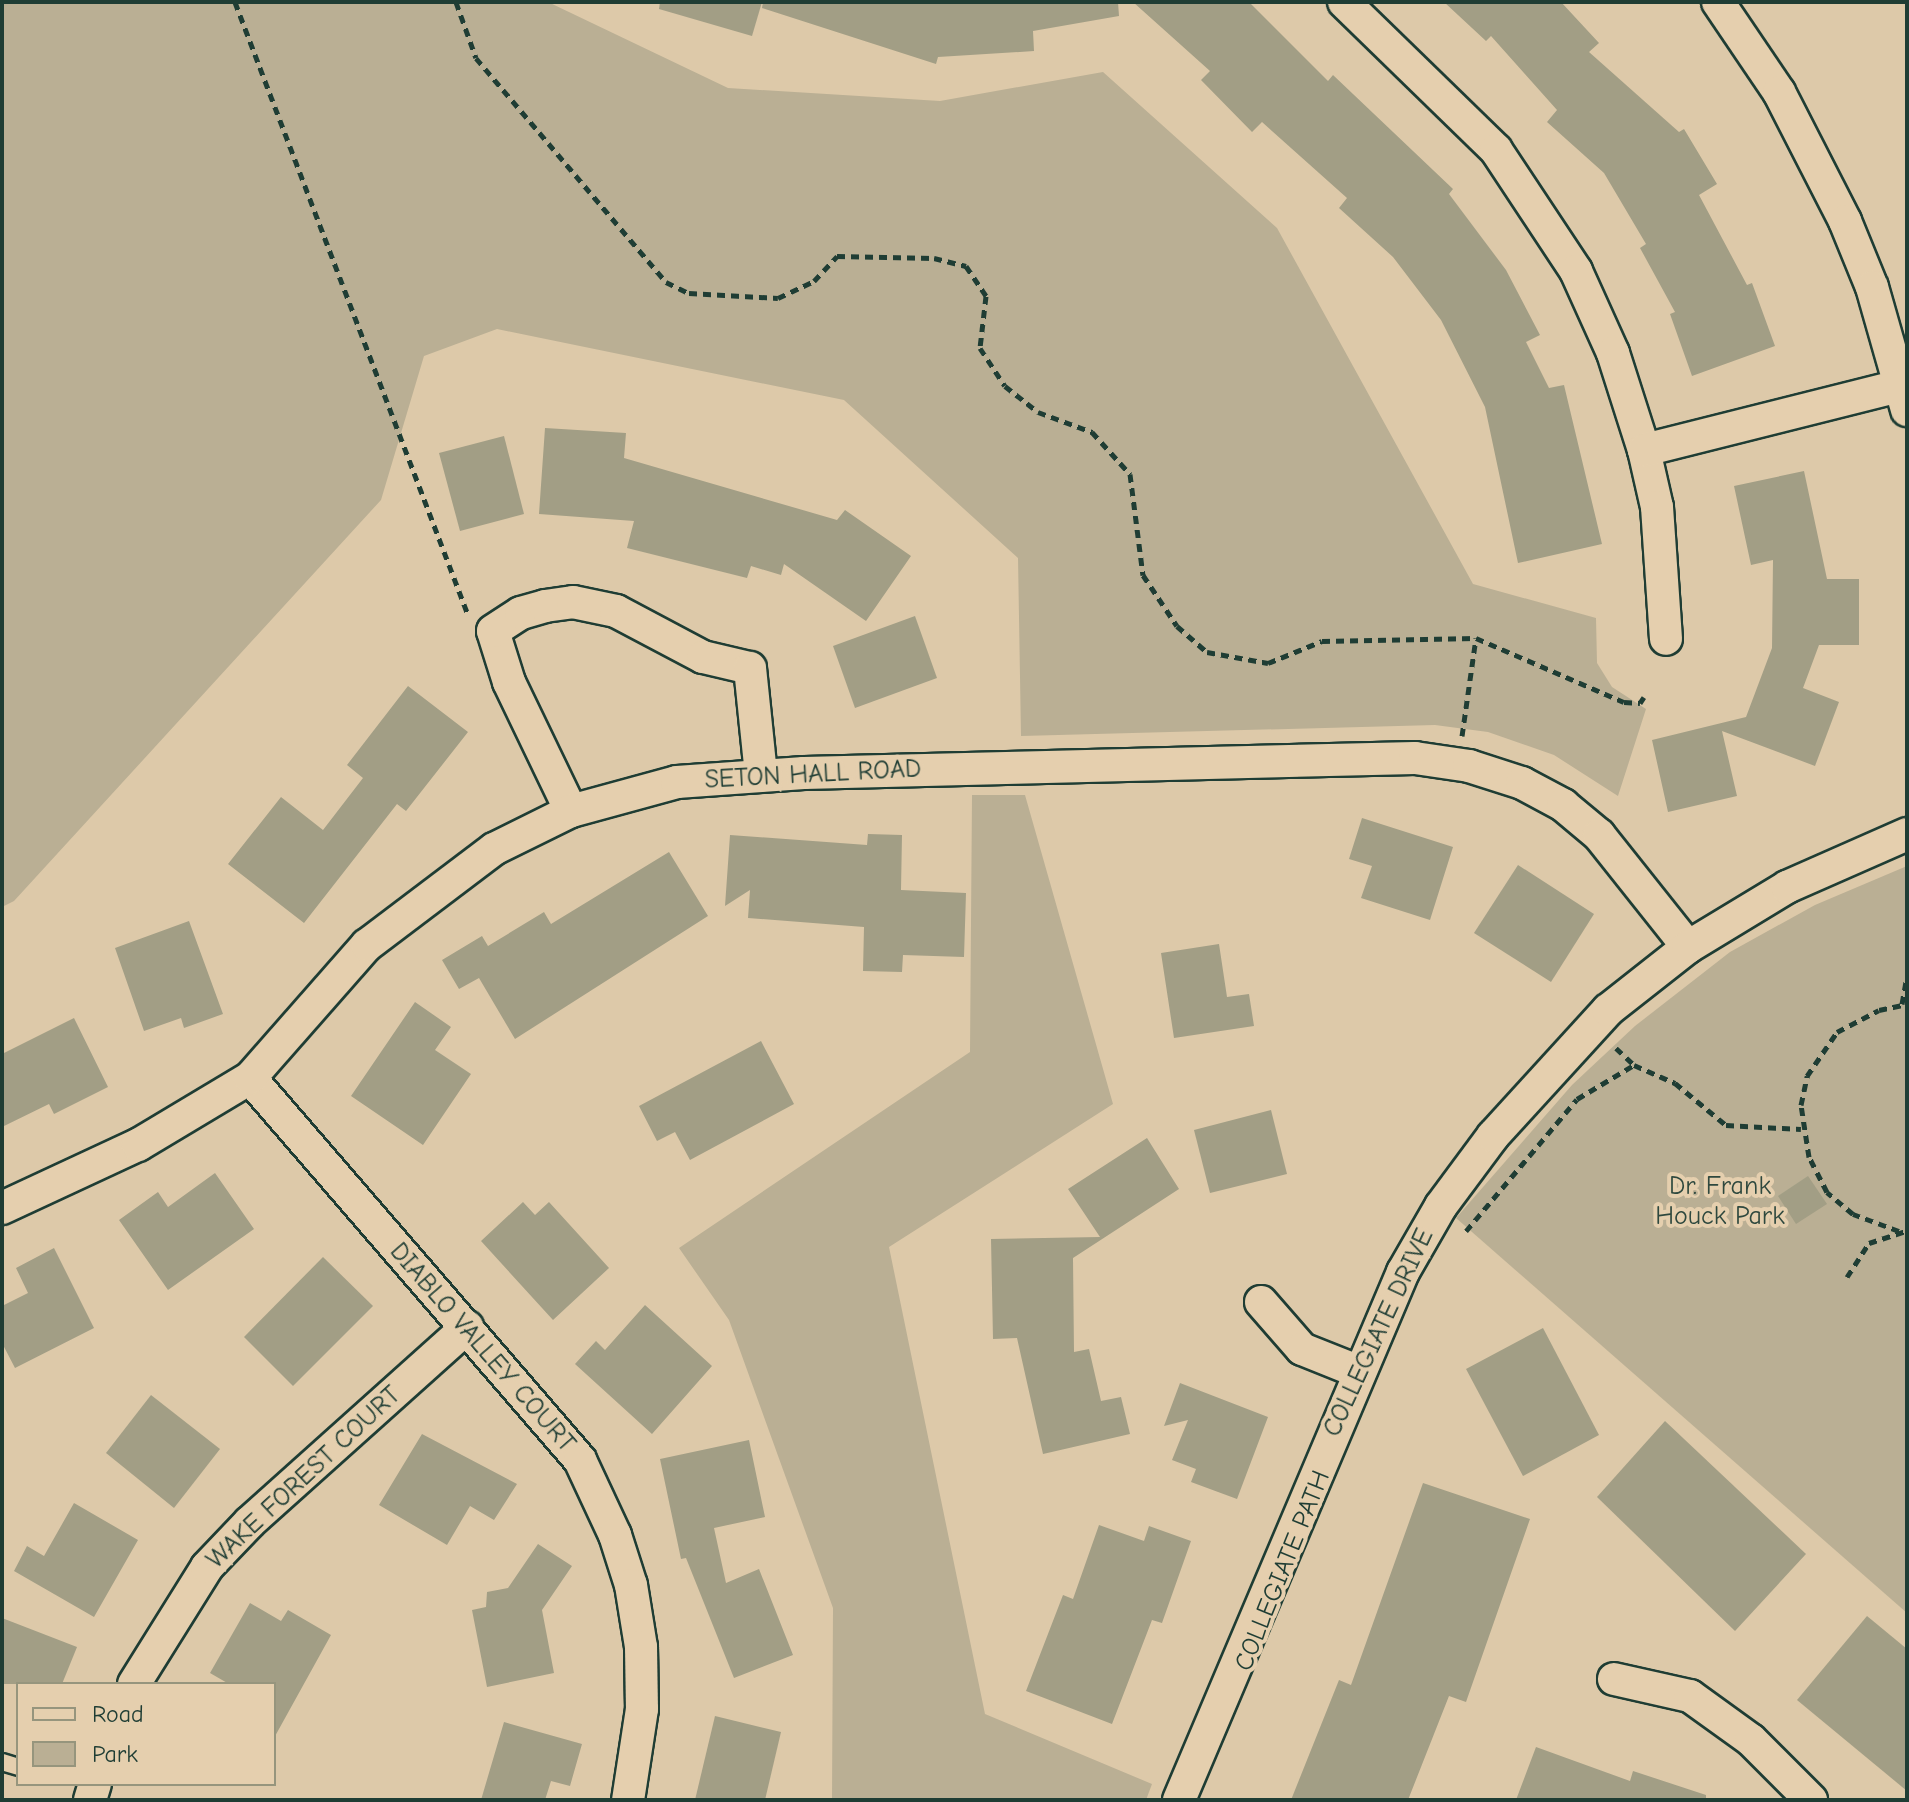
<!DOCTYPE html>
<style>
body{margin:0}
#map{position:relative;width:1909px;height:1802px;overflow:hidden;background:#ddc9a9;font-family:"Comic Neue",sans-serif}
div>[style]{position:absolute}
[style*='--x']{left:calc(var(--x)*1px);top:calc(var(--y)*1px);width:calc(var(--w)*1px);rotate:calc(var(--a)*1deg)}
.green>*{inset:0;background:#baaf94}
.building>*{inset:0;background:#a29e85}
.path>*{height:5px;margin-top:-2.5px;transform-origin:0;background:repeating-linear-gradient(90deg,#1f3d34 0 8px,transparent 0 14px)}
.roads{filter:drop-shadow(2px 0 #1f3d34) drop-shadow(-2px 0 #1f3d34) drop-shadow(0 2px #1f3d34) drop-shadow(0 -2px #1f3d34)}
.service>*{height:16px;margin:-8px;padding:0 8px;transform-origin:8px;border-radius:8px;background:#e5cfae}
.minor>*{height:32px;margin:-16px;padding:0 16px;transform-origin:16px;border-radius:16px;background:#e5cfae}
span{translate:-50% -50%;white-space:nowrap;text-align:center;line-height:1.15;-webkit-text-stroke:8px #e5cfae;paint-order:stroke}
.street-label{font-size:26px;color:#1f3d34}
.park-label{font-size:26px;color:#2e483e}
.frame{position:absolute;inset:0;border:4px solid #1f3d34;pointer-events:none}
.legend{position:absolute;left:16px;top:1682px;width:260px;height:104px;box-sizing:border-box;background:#e5cfae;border:2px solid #96957d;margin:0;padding:10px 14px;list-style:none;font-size:24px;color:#1f3d34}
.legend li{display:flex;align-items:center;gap:16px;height:40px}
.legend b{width:40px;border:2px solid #96957d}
</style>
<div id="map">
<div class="green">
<i style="clip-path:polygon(2px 2px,548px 2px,728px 88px,940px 101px,1103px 72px,1277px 228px,1473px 584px,1596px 618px,1597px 663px,1612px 687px,1646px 709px,1618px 796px,1554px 755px,1488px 732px,1435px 725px,1021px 736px,1018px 558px,844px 400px,497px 329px,424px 356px,381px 500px,14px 901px,2px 907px)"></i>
<i style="clip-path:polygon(972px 795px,1025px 795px,1113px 1104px,889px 1247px,985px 1714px,1152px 1784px,1146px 1800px,832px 1800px,833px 1608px,729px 1320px,679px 1248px,970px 1052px)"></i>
<i style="clip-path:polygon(1907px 866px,1907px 1613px,1456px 1218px,1572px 1085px,1635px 1026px,1730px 952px,1815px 905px)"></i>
</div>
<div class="building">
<i style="clip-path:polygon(660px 2px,762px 2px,752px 36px,659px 9px)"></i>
<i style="clip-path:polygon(763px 2px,1118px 2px,1119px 16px,1033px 31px,1034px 51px,938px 57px,936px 64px,762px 8px)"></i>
<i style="clip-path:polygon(1133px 2px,1249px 2px,1328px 81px,1333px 75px,1453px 189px,1449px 194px,1506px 270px,1540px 335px,1526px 342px,1549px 388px,1564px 385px,1602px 544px,1518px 563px,1485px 407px,1441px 320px,1393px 257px,1339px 208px,1347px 198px,1262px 122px,1252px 132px,1201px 80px,1210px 71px)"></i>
<i style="clip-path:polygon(1444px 2px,1561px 2px,1599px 43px,1589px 52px,1679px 132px,1684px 129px,1717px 184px,1699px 195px,1747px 285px,1752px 283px,1775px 346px,1692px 376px,1670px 314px,1675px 312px,1640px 248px,1646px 244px,1604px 173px,1547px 122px,1557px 110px,1491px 36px,1486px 41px)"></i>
<i style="clip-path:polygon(545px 428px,626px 433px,624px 458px,837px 520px,845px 510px,911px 556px,866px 621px,784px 564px,781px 575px,751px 566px,747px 578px,627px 548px,634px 521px,539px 514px)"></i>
<i style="clip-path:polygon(504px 436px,524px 514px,460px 531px,439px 453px)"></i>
<i style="clip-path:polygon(1804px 471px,1827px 579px,1859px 579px,1859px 645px,1819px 645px,1803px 688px,1839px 702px,1815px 766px,1722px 731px,1737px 796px,1668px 812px,1652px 740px,1746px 717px,1772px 648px,1773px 560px,1751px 565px,1734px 486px)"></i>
<i style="clip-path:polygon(915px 616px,937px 678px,855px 708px,833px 646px)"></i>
<i style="clip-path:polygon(408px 686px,468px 732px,406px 811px,397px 804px,304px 923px,228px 864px,281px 797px,323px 830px,363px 778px,347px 765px)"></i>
<i style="clip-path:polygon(1362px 818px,1453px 847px,1430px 920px,1361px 898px,1372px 866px,1349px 859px)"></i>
<i style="clip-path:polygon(868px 834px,902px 835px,901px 890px,966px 893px,964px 957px,903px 955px,902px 972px,863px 971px,864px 927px,748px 918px,750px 890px,725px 906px,730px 835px,867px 845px)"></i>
<i style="clip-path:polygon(669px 852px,708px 916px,515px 1039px,479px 978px,459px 989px,442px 960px,482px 936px,488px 946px,544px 912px,551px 924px)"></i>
<i style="clip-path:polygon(1518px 865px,1594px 914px,1551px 982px,1474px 933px)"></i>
<i style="clip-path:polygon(189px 921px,223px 1014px,184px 1028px,181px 1018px,144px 1031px,115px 948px)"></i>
<i style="clip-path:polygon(1219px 944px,1227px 997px,1249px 994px,1254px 1026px,1174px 1038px,1161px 953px)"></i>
<i style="clip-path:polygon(415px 1002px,451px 1027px,435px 1050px,471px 1074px,423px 1145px,351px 1096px)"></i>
<i style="clip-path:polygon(74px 1018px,108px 1087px,54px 1114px,49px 1104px,2px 1127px,2px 1054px)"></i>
<i style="clip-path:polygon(761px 1041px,794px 1104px,690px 1160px,675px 1132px,657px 1141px,639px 1106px)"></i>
<i style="clip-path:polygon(1271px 1110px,1287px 1174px,1210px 1193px,1194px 1130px)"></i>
<i style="clip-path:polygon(1147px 1138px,1179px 1189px,1073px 1258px,1074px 1352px,1089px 1349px,1101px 1401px,1121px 1397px,1130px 1434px,1043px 1454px,1017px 1338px,993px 1339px,991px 1239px,1100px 1237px,1068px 1189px)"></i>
<i style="clip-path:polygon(215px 1173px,254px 1229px,168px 1290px,119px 1220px,158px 1192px,168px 1207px)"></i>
<i style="clip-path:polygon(1808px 1176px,1827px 1204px,1796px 1224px,1778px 1196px)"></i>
<i style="clip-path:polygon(523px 1202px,535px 1215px,549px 1202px,609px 1268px,553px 1320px,481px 1241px)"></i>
<i style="clip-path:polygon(54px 1248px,94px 1328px,15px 1368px,2px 1343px,2px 1306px,28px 1293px,16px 1268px)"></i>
<i style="clip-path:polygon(323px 1257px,373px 1306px,293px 1386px,244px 1337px)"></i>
<i style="clip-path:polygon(645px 1305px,712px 1366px,652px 1434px,575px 1364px,596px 1341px,605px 1350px)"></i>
<i style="clip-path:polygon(1543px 1328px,1599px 1435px,1523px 1476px,1466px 1369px)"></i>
<i style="clip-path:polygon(1180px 1383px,1268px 1417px,1237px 1499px,1191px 1482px,1196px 1469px,1172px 1460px,1188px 1420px,1164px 1426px)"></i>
<i style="clip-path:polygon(151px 1395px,220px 1449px,174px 1508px,106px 1453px)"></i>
<i style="clip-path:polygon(1665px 1421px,1806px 1554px,1735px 1631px,1597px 1497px)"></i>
<i style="clip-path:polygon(422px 1434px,517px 1484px,494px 1520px,470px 1506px,447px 1545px,379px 1505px)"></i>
<i style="clip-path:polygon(749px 1440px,765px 1517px,714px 1528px,726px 1583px,759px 1569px,793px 1655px,734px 1678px,686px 1558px,681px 1559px,660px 1459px)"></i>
<i style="clip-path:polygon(1423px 1483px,1530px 1519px,1466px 1702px,1449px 1696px,1408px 1800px,1291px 1800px,1339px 1680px,1351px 1685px)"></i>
<i style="clip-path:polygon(74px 1503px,138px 1540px,94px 1617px,14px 1571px,27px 1546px,44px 1556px)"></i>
<i style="clip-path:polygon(1099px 1525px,1144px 1541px,1149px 1526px,1191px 1541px,1162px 1623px,1152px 1620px,1112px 1724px,1026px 1691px,1063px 1595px,1073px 1599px)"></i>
<i style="clip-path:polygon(538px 1544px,572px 1566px,542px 1610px,554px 1673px,487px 1687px,472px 1610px,486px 1607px,487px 1592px,508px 1588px)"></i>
<i style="clip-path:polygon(250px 1603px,281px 1621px,288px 1610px,331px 1635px,274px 1738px,274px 1684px,229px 1684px,210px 1673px)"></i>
<i style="clip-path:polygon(1867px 1616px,1907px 1649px,1907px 1791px,1797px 1700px)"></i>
<i style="clip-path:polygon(2px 1618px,77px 1647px,62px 1684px,2px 1684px)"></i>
<i style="clip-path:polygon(715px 1716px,781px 1732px,765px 1800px,695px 1800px)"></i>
<i style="clip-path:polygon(504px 1722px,582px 1744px,570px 1786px,551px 1781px,545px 1800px,481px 1800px)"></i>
<i style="clip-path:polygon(1536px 1747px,1630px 1781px,1633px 1771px,1706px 1795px,1706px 1800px,1516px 1800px)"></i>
</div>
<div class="path">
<i style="--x:235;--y:2;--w:653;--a:69.18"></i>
<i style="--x:456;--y:2;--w:59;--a:70.3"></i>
<i style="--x:476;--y:58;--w:294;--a:49.7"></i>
<i style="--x:666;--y:282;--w:25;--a:26"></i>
<i style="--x:689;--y:293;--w:89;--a:3.2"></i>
<i style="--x:778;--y:298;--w:40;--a:-25"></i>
<i style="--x:814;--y:281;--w:34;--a:-47"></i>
<i style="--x:837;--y:256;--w:97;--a:1.2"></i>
<i style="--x:934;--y:258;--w:33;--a:14"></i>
<i style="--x:966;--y:266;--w:36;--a:56"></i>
<i style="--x:986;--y:296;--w:52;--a:96.6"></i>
<i style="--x:980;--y:348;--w:45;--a:56.7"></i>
<i style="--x:1005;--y:386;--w:42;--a:38.2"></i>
<i style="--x:1038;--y:412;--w:58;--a:20.3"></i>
<i style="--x:1092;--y:432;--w:57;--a:47.9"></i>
<i style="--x:1130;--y:474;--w:102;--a:82.7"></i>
<i style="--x:1143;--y:575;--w:61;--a:56.3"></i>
<i style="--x:1177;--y:626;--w:40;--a:41"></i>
<i style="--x:1207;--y:652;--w:62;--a:10.2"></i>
<i style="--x:1268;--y:663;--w:58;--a:-22.2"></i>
<i style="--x:1322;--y:641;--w:154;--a:-1.1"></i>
<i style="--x:1476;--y:638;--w:161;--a:23.4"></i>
<i style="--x:1624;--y:702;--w:16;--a:4"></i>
<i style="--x:1640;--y:703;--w:7;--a:-56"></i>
<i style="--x:1462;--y:736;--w:99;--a:-81.9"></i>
<i style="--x:1902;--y:1004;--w:27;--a:-80"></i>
<i style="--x:1616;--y:1048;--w:25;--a:43"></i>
<i style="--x:1634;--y:1065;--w:45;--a:23.7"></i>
<i style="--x:1675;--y:1083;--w:66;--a:39.5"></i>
<i style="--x:1726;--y:1125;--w:75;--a:3.1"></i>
<i style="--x:1466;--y:1231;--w:172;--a:-49.9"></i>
<i style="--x:1577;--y:1099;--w:66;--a:-30.8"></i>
<i style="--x:1899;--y:1231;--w:49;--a:-159.7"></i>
<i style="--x:1853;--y:1214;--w:34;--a:-140"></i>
<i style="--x:1827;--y:1192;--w:39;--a:-117"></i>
<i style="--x:1809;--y:1157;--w:53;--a:-98.7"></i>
<i style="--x:1801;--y:1105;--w:30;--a:-78"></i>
<i style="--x:1807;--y:1076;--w:53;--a:-55.7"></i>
<i style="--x:1837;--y:1032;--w:47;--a:-27.6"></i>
<i style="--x:1879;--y:1010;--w:29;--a:-12"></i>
<i style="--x:1847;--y:1277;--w:40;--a:-57.1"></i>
<i style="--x:1869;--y:1243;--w:40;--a:-18"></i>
</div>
<div class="roads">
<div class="service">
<i style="--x:2;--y:1762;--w:17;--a:17"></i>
</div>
<div class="minor">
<i style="--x:1344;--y:2;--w:212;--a:44.2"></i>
<i style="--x:1496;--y:150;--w:145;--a:56.5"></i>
<i style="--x:1576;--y:271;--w:90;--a:65.7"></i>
<i style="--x:1613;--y:353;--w:102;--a:72.3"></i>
<i style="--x:1644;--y:450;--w:58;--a:77.2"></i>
<i style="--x:1657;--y:507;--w:132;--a:86.1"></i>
<i style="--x:1718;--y:2;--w:109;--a:55.9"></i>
<i style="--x:1779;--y:92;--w:145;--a:62.9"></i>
<i style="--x:1845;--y:221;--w:71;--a:67.8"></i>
<i style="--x:1872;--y:287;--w:128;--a:74.1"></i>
<i style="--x:1644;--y:450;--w:271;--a:-14.1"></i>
<i style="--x:571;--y:811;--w:143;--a:-115.7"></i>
<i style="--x:509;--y:682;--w:53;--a:-107.4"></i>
<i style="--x:493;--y:631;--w:33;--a:-33"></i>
<i style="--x:521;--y:613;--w:25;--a:-16"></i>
<i style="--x:545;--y:606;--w:28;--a:-8"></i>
<i style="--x:573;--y:602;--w:44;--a:11.8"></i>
<i style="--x:616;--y:611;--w:98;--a:27.9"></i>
<i style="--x:703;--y:657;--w:48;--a:13.2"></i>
<i style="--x:750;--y:668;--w:108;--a:84.1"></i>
<i style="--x:250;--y:1078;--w:505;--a:49.18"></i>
<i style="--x:580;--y:1460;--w:83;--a:65"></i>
<i style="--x:615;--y:1535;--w:52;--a:72.3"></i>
<i style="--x:631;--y:1585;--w:63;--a:80.8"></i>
<i style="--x:641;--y:1647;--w:62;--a:89.1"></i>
<i style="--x:642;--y:1709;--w:92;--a:98.7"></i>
<i style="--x:2;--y:1208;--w:150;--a:-24.9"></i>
<i style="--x:138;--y:1145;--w:131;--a:-30.9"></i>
<i style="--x:250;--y:1078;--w:177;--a:-48.7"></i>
<i style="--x:367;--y:945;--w:159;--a:-37.1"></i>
<i style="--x:494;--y:849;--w:86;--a:-26.3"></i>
<i style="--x:571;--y:811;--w:110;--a:-15.3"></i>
<i style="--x:677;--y:782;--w:127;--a:-4.1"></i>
<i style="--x:804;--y:773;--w:611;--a:-1.41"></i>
<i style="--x:1415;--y:758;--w:55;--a:8.4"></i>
<i style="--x:1469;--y:766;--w:56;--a:17.8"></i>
<i style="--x:1522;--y:783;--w:47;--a:28.2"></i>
<i style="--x:1563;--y:805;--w:47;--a:39.8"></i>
<i style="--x:1599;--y:835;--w:143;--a:51.5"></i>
<i style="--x:1261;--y:1302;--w:62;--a:48.9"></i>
<i style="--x:1302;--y:1349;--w:59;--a:21.8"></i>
<i style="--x:1614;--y:1679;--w:78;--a:12.6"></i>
<i style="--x:1690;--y:1696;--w:75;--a:35.8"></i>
<i style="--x:1751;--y:1740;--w:85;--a:45"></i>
<i style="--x:134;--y:1684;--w:138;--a:-58"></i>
<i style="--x:207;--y:1567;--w:62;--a:-46.3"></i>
<i style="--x:250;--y:1522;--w:292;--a:-41.9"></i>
<i style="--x:90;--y:1800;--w:17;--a:-73"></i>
<i style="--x:1179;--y:1800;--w:574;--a:-67.01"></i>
<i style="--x:1403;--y:1272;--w:76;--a:-60.1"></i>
<i style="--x:1441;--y:1206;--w:87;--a:-53.4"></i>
<i style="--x:1493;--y:1136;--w:171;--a:-47.6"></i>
<i style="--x:1608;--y:1010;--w:102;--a:-38.2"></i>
<i style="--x:1688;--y:947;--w:116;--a:-31.2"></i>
<i style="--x:1787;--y:887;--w:131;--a:-23.8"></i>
</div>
</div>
<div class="street-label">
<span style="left:813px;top:775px;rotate:-3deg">SETON HALL ROAD</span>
<span style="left:1379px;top:1333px;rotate:-65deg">COLLEGIATE DRIVE</span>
<span style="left:482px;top:1348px;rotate:49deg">DIABLO VALLEY COURT</span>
<span style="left:304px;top:1478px;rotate:-43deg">WAKE FOREST COURT</span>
<span style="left:1283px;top:1571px;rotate:-68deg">COLLEGIATE PATH</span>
</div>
<div class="park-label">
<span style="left:1720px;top:1202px">Dr. Frank<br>Houck Park</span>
</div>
<div class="frame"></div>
<ul class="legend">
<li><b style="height:10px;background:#e5cfae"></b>Road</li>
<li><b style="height:22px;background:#baaf94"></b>Park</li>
</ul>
</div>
